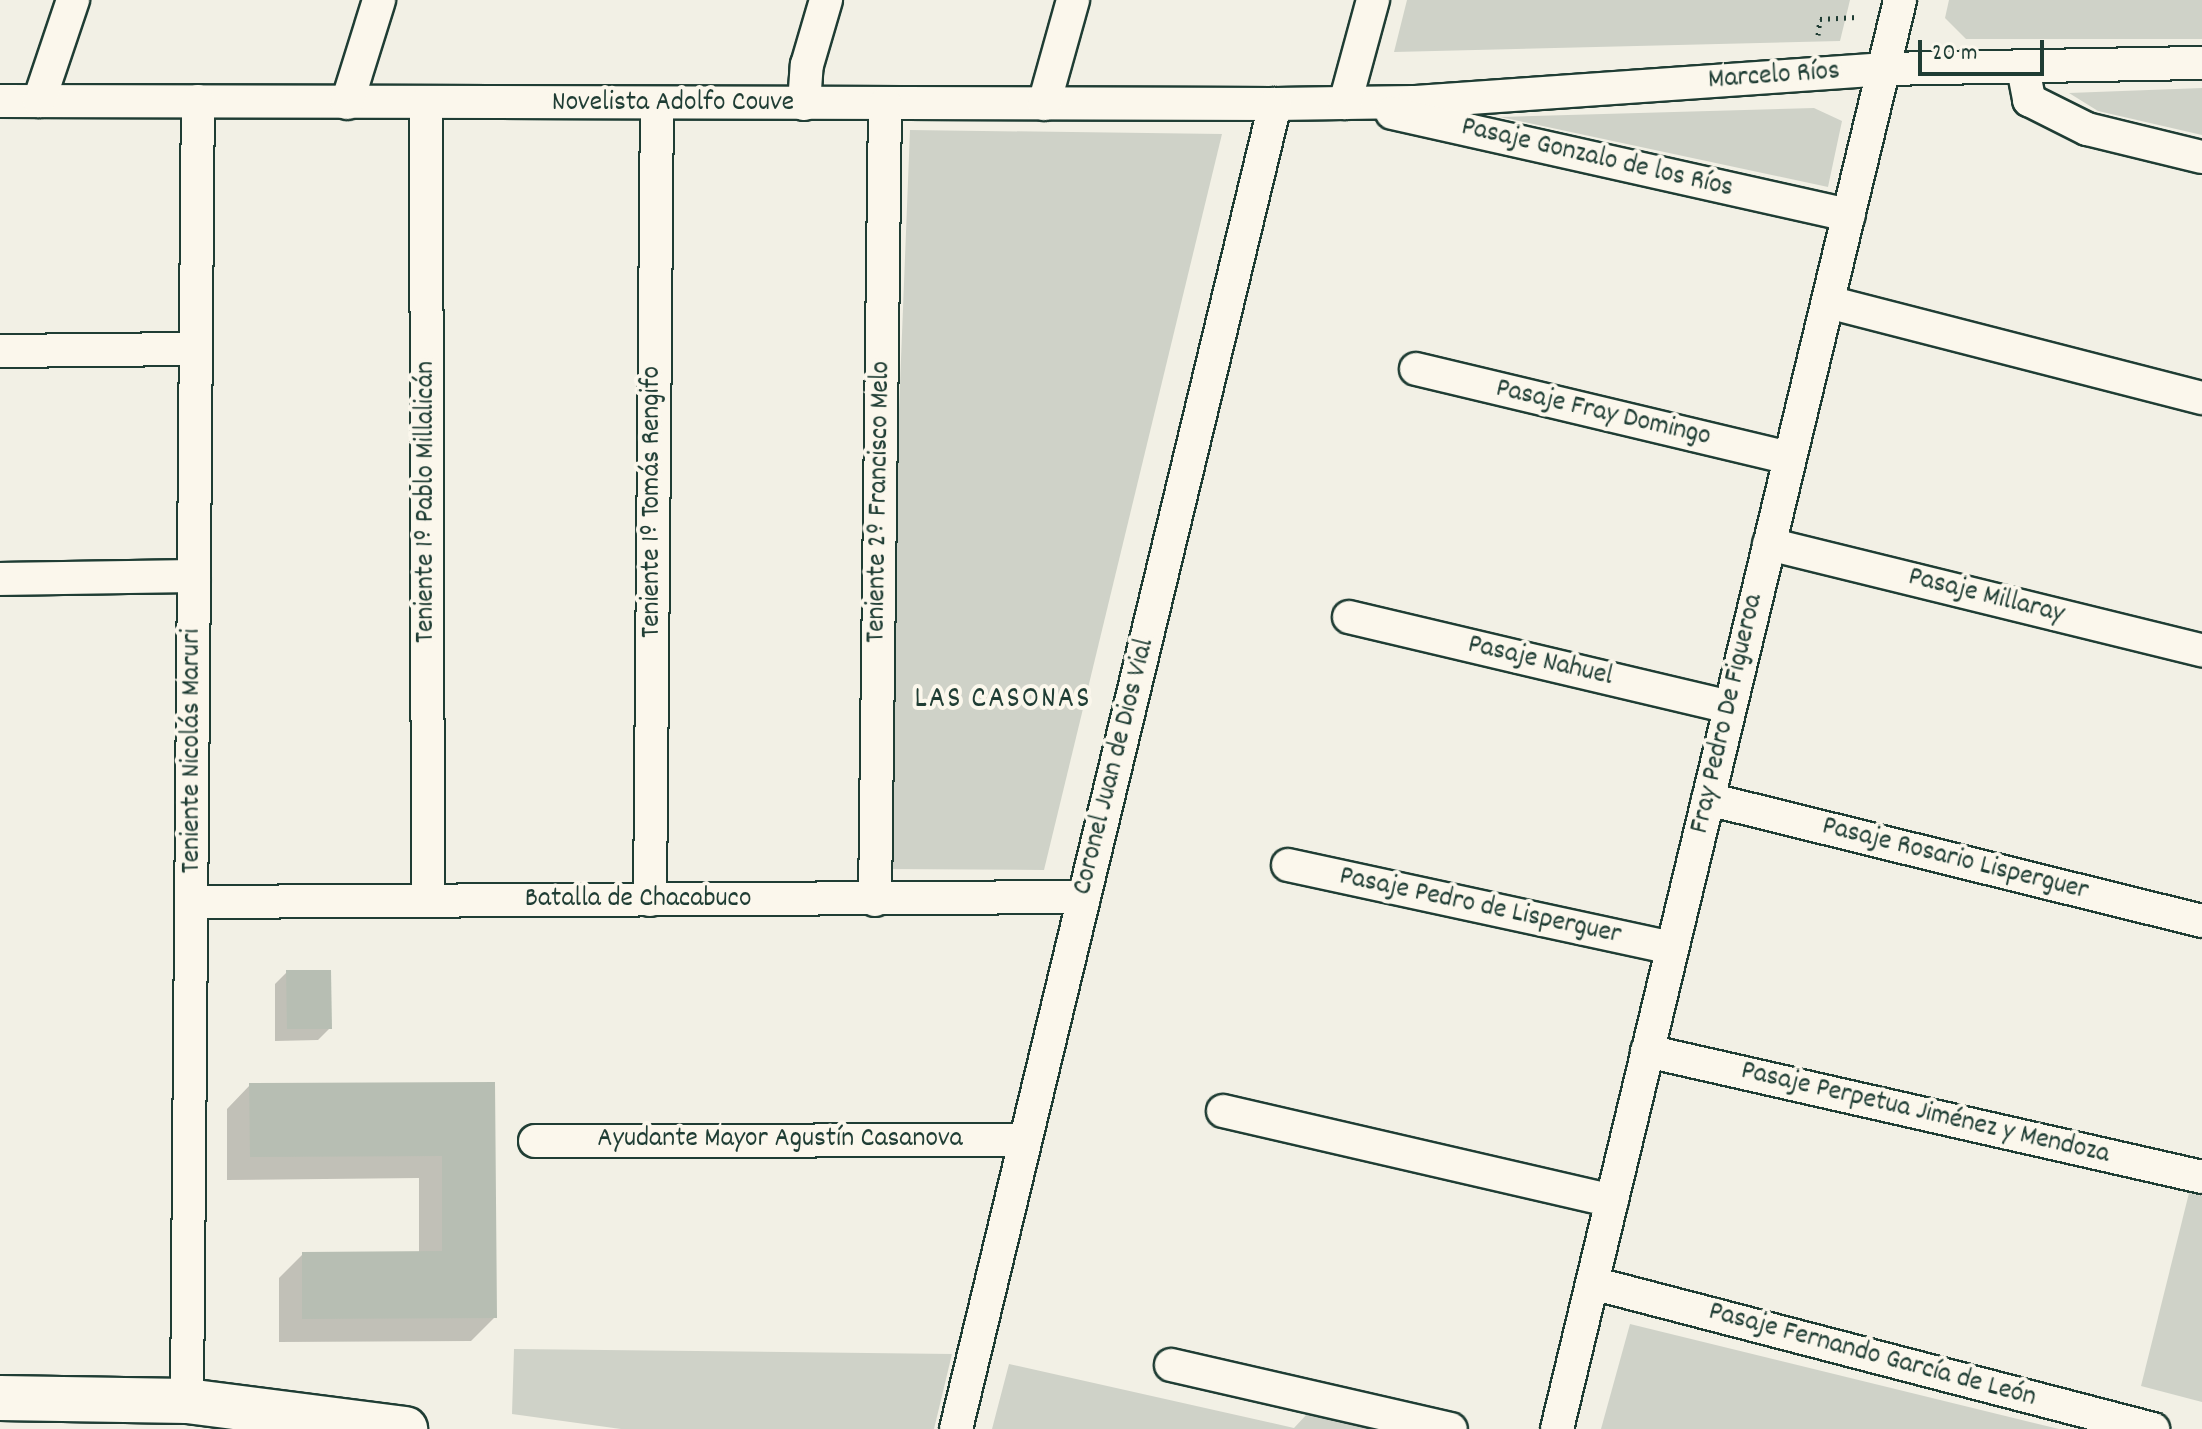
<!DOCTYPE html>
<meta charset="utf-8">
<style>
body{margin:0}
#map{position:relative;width:2202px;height:1429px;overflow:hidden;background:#f2f0e5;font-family:Dekko,sans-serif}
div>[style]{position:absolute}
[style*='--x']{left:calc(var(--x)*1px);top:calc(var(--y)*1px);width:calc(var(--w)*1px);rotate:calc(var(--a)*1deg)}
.green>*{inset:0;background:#cfd2c8}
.shadow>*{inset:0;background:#0003}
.building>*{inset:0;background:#b7beb3}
.path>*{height:5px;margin-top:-2.5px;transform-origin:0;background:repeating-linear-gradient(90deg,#1f3d34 0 2px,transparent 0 8px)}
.roads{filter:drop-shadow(2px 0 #1f3d34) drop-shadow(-2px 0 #1f3d34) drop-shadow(0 2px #1f3d34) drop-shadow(0 -2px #1f3d34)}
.street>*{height:32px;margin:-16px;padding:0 16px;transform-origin:16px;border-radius:16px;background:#fbf7ec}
.secondary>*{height:44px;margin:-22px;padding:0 22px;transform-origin:22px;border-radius:22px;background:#fbf7ec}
span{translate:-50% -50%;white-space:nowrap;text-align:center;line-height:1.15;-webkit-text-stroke:8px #fbf7ec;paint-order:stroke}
.street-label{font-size:28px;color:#1f3d34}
.neighbourhood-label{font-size:30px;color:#1f3d34;letter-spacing:2px}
.scale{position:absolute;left:1918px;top:40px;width:126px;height:36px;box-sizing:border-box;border:4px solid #1f3d34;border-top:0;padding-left:10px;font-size:24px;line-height:28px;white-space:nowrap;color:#1f3d34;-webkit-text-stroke:6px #fbf7ec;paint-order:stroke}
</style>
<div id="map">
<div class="green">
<i style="clip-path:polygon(1407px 0,1850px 0,1840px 41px,1394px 52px)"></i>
<i style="clip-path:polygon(1949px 0,2202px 0,2202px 39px,1966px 39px,1945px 18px)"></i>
<i style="clip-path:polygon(2202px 88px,2202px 135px,2098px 111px,2069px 93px)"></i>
<i style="clip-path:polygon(1814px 108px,1842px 121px,1828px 187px,1500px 117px)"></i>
<i style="clip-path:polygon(910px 130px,1222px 134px,1044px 870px,881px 869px)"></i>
<i style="clip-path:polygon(2189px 1193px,2202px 1196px,2202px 1402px,2141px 1386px)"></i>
<i style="clip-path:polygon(1630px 1324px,2059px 1429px,1601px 1429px)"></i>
<i style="clip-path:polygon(514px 1349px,952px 1354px,934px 1429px,621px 1429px,512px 1414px)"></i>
<i style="clip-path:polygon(1009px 1364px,1294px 1428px,1308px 1413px,1387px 1429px,992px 1429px)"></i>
</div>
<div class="shadow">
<i style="clip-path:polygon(287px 972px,330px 1028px,318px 1040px,275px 1041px,275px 984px)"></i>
<i style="clip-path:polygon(493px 1084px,495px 1317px,471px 1341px,279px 1342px,279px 1278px,303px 1254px,419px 1253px,419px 1178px,227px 1180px,227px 1109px,250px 1085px)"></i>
</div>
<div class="building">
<i style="clip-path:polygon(286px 970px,331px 970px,332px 1029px,287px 1029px)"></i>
<i style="clip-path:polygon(495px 1082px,497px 1318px,302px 1319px,302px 1252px,442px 1251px,442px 1156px,250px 1157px,249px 1083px)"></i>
</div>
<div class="path">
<i style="--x:1818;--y:35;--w:16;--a:-83"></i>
<i style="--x:1820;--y:19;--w:37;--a:-3"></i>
</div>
<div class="roads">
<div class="street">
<i style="--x:2023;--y:68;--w:33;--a:79"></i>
<i style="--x:2029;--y:100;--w:65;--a:26.6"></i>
<i style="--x:2087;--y:129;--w:118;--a:13.7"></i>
<i style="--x:0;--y:101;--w:1275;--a:0.13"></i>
<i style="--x:1275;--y:104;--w:139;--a:-0.8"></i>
<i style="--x:1414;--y:102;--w:471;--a:-4"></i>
<i style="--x:1884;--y:69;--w:318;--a:-1.1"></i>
<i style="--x:39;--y:101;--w:107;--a:-71.4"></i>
<i style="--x:347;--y:103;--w:108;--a:-72.7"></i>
<i style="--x:426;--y:103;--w:798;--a:89.86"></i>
<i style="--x:1345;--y:103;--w:107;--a:-74.8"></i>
<i style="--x:804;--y:104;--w:39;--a:-86"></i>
<i style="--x:807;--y:65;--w:68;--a:-73.7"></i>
<i style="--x:1044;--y:104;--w:108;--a:-74.4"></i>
<i style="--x:1392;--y:113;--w:468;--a:12.6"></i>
<i style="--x:1828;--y:302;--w:386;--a:14.4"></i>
<i style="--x:0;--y:351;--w:195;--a:-0.6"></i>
<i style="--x:1416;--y:369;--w:384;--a:13.4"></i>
<i style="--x:1769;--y:544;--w:446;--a:13.8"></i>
<i style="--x:0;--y:579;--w:194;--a:-0.9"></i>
<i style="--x:1349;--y:617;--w:391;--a:13.3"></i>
<i style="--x:1708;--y:799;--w:509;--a:13.87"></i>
<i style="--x:1288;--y:865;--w:393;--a:12.2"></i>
<i style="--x:650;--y:900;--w:796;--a:-89.5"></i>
<i style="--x:875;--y:900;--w:796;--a:-89.28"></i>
<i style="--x:191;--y:902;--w:893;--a:-0.32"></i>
<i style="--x:1647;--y:1051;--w:569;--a:12.79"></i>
<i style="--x:1223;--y:1111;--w:399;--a:13"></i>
<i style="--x:535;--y:1141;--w:490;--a:-0.1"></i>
<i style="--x:1592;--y:1283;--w:580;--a:14.59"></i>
<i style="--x:1171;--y:1365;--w:287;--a:12.9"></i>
<i style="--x:187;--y:1401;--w:1300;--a:-89.52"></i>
<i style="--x:956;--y:1429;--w:1363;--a:-76.46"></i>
<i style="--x:1557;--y:1429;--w:1470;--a:-76.5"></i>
</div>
<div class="secondary">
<i style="--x:0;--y:1398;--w:187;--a:0.9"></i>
<i style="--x:187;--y:1401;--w:220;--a:7.3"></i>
</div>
</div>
<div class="street-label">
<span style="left:1774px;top:77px;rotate:-4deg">Marcelo Ríos</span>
<span style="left:673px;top:104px">Novelista Adolfo Couve</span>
<span style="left:1597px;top:159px;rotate:13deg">Pasaje Gonzalo de los Ríos</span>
<span style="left:1603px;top:414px;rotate:13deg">Pasaje Fray Domingo</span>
<span style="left:427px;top:502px;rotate:-90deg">Teniente 1º Pablo Millalicán</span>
<span style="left:653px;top:502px;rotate:-90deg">Teniente 1º Tomás Rengifo</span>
<span style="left:880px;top:502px;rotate:-89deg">Teniente 2º Francisco Melo</span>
<span style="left:1986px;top:597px;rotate:14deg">Pasaje Millaray</span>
<span style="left:1540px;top:662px;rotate:13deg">Pasaje Nahuel</span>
<span style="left:1728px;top:714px;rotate:-77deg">Fray Pedro De Figueroa</span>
<span style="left:193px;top:751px;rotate:-90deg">Teniente Nicolás Maruri</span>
<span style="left:1115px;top:767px;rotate:-76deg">Coronel Juan de Dios Vial</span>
<span style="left:1955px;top:860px;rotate:14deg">Pasaje Rosario Lisperguer</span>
<span style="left:638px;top:900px">Batalla de Chacabuco</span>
<span style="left:1480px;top:907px;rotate:12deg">Pasaje Pedro de Lisperguer</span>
<span style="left:1925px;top:1114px;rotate:13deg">Pasaje Perpetua Jiménez y Mendoza</span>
<span style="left:780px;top:1140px">Ayudante Mayor Agustín Casanova</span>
<span style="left:1872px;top:1356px;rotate:15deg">Pasaje Fernando García de León</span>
</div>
<div class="neighbourhood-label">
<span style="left:1003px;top:701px">LAS CASONAS</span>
</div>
<div class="scale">20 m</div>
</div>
